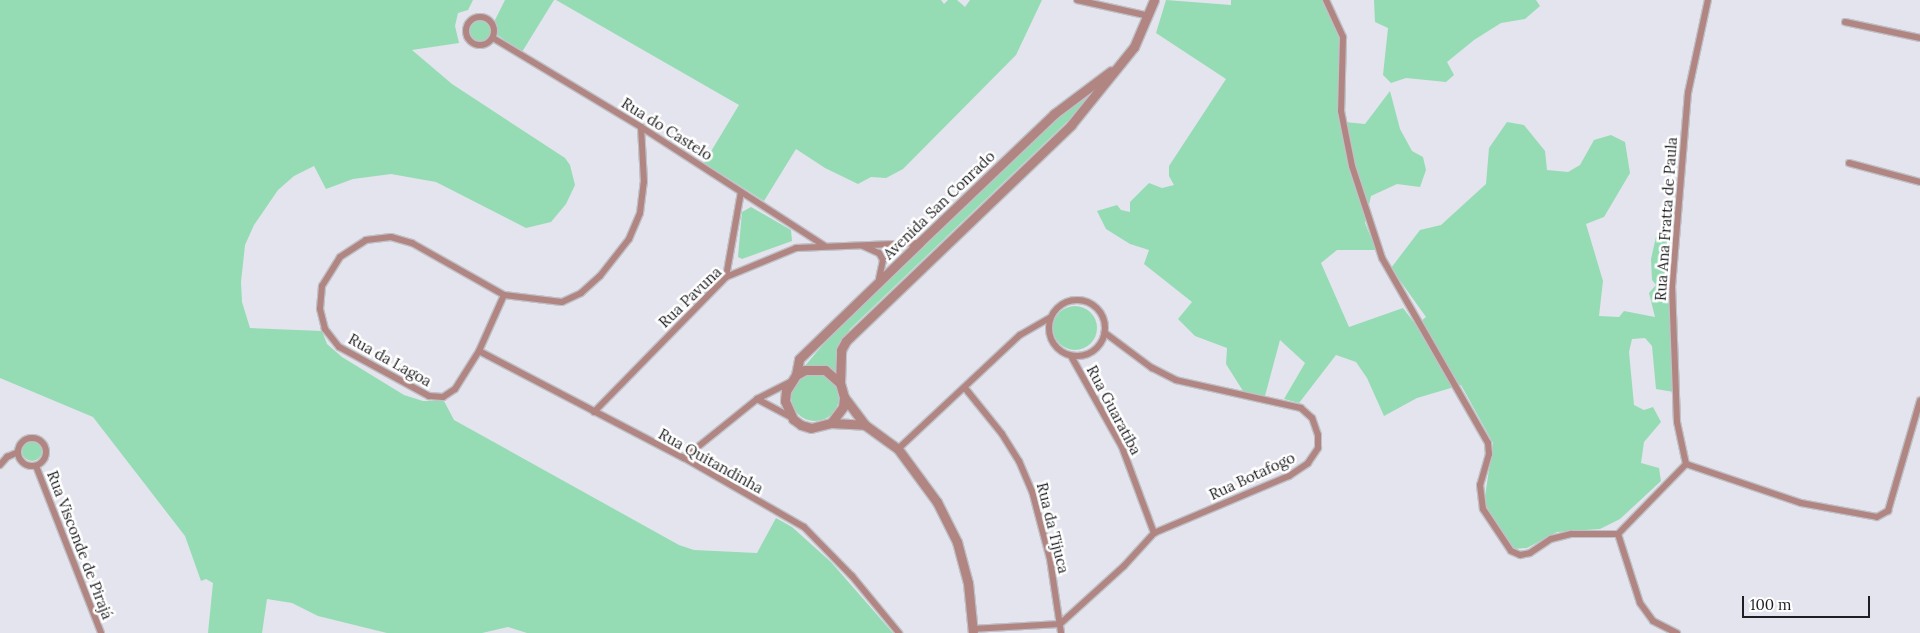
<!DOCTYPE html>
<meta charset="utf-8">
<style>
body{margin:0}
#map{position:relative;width:1920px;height:633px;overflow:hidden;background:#e3e4ed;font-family:Lora,serif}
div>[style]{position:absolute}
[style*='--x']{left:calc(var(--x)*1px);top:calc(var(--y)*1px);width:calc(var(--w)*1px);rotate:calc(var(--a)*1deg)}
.green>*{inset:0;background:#95dcb5}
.round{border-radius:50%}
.roads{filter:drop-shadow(1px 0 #c0c1c8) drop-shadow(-1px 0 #c0c1c8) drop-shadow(0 1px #c0c1c8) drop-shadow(0 -1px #c0c1c8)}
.minor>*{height:6px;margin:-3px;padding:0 3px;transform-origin:3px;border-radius:3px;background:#b18682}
.minor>.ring{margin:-3px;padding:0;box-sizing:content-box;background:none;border:6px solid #b18682;border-radius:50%}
.tertiary>*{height:9px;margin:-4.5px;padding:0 4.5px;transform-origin:4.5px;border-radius:4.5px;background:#b18682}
span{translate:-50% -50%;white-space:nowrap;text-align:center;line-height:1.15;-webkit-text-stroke:5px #fff;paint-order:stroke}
.street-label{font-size:15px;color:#1e1f22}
.scale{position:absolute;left:1742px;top:596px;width:128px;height:22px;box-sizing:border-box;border:2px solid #1e1f22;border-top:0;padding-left:6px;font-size:15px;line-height:18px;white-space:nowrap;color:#1e1f22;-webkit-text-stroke:4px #fff;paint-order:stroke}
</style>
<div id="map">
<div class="green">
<i style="clip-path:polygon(0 0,473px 0,468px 10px,458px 13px,455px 26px,459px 43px,412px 50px,452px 84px,565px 158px,570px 165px,575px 185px,566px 204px,551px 222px,526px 228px,436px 182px,391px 174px,353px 179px,326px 189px,314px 166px,294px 176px,278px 190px,254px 225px,245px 245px,241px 282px,242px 302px,250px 328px,322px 331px,327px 344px,342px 357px,404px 395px,423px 401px,444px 401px,454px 420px,679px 545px,694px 550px,757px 553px,776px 518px,792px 527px,831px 562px,893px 633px,527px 633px,508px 627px,482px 633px,387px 633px,318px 616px,292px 603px,267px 599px,262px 633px,208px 633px,213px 583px,206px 579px,201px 581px,185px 536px,93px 417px,0 378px)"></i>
<i style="clip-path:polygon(505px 0,554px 0,522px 52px,496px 34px,495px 20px)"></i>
<i style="clip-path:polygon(556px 0,941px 0,944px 4px,948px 0,957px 0,965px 7px,970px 0,1042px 0,1016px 55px,903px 169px,886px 178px,871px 177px,858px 184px,825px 168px,796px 149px,764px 201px,704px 163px,739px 105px)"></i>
<i style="clip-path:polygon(1166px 0,1231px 5px,1231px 0,1324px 0,1341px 40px,1345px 122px,1365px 124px,1390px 91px,1400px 129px,1412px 151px,1423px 157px,1426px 170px,1420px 187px,1397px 184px,1371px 196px,1365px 223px,1376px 250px,1337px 250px,1321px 263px,1349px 327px,1403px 308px,1416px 325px,1426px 317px,1391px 268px,1420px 230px,1441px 225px,1486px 184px,1489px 148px,1507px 122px,1524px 125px,1545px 151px,1547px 170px,1568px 172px,1580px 165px,1594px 140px,1611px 135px,1625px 142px,1630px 173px,1604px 217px,1586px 224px,1603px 281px,1599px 316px,1619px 317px,1624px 311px,1655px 317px,1649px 293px,1656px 285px,1652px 280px,1651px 259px,1656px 237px,1674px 224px,1674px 392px,1656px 389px,1652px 346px,1645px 338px,1632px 339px,1629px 352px,1634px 405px,1644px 410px,1653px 407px,1661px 422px,1644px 442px,1641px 463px,1659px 468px,1661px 481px,1620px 519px,1600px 529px,1557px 532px,1527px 548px,1514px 549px,1484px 503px,1493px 443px,1461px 385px,1417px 398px,1384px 416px,1367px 378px,1356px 362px,1336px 355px,1299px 403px,1284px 399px,1305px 363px,1280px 340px,1265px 396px,1243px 391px,1226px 364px,1227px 348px,1195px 336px,1178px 319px,1192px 302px,1144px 264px,1149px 250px,1130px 244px,1106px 229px,1097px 211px,1117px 205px,1121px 210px,1130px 212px,1130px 202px,1149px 183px,1162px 188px,1174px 185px,1169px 176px,1169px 166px,1226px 79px,1156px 33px)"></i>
<i style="clip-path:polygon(1374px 0,1536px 0,1540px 6px,1525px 19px,1501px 23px,1474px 40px,1447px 62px,1454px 75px,1446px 82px,1406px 78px,1391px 83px,1383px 75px,1388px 28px,1375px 22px)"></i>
<i class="round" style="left:470px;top:20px;width:22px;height:22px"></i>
<i style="clip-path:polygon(1098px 85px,1097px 93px,850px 329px,837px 351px,839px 376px,834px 372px,804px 367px,832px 334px,1056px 119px)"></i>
<i style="clip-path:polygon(751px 207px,791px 230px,792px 241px,742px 259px,738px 257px,742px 212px)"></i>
<i class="round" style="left:1053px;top:306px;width:44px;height:44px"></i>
<i class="round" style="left:791px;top:373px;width:48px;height:48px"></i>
<i class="round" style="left:22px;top:441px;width:20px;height:20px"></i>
</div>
<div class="roads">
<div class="minor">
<i style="--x:1077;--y:0;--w:74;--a:12.5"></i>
<i style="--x:1326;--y:0;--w:41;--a:65.3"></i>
<i style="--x:1343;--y:37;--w:74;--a:91.5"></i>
<i style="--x:1341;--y:111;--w:56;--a:78.7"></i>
<i style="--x:1352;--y:166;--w:97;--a:71.9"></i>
<i style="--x:1382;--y:258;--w:213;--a:60.2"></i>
<i style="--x:1488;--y:443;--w:11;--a:85"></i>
<i style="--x:1489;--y:454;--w:32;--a:106"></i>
<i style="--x:1480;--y:485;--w:24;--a:83"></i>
<i style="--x:1483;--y:509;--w:50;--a:56.3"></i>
<i style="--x:1511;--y:551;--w:10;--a:24"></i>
<i style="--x:1520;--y:555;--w:10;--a:-11"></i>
<i style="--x:1530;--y:553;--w:25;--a:-34"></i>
<i style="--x:1551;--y:539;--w:21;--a:-14"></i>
<i style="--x:1571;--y:534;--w:47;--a:0"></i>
<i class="ring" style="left:466px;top:17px;width:22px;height:22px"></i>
<i style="--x:1845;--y:22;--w:77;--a:12"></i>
<i style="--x:493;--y:38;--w:173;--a:31"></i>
<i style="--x:641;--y:127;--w:219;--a:32.9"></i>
<i style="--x:1849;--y:163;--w:73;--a:15"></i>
<i style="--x:863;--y:246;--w:17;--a:24"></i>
<i style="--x:879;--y:253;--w:8;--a:60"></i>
<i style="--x:883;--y:260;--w:19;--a:102"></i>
<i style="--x:726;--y:277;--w:86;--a:-80"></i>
<i style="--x:504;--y:295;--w:61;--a:114.1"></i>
<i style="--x:479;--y:351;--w:45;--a:122.3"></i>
<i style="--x:455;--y:389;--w:14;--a:146"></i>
<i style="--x:443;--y:397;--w:14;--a:-176"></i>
<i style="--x:429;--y:396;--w:102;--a:-151.4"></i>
<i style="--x:339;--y:347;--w:23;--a:-128"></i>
<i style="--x:325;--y:329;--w:21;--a:-104"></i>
<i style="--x:320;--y:309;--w:23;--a:-85"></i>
<i style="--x:322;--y:286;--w:34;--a:-58"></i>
<i style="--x:340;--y:257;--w:31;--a:-33"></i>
<i style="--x:366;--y:240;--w:25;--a:-7"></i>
<i style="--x:391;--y:237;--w:22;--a:16"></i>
<i style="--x:412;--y:243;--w:106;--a:29.5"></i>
<i style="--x:504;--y:295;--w:58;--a:6.9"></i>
<i style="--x:562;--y:302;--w:21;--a:-25"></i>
<i style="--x:581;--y:293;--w:25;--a:-42"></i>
<i style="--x:600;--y:276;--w:47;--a:-51.9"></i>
<i style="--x:629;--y:239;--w:28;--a:-67"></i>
<i style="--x:640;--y:213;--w:31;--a:-83"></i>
<i style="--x:644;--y:182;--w:55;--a:-93.1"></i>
<i class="ring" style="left:1049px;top:300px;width:50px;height:50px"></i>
<i style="--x:479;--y:351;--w:231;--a:27.6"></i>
<i style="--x:684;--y:458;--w:138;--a:29.9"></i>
<i style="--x:804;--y:527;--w:69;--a:45.6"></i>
<i style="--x:852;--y:576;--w:74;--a:50.5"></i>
<i style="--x:1071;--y:356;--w:104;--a:60.7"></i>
<i style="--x:1122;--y:447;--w:92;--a:69.6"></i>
<i style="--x:965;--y:388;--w:59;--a:51.2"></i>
<i style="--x:1002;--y:434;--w:32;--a:58"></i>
<i style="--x:1019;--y:461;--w:33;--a:67"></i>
<i style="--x:1032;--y:491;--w:70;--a:75.2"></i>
<i style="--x:1050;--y:559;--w:75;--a:81.5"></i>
<i style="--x:757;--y:399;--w:40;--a:28"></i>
<i style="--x:594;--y:412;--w:189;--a:-45.6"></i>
<i style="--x:726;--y:277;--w:76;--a:-22.5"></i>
<i style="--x:796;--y:248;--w:123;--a:-2.3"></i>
<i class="ring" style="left:18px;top:438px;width:22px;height:22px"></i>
<i style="--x:898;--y:449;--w:167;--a:-43.1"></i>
<i style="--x:1020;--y:335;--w:34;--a:-30"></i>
<i style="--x:684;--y:458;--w:94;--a:-38.9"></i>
<i style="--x:757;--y:399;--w:37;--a:-27"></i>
<i style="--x:1686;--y:464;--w:43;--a:-102.1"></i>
<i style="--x:1677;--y:422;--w:135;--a:-92.1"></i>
<i style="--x:1672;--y:287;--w:195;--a:-85.3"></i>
<i style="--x:1688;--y:93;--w:95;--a:-77.9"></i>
<i style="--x:1686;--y:464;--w:121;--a:18.7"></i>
<i style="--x:1801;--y:503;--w:77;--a:10.4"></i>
<i style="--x:1877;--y:517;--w:13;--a:-29"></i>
<i style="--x:1888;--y:511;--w:115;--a:-73.8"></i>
<i style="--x:0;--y:465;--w:11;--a:-49"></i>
<i style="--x:7;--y:457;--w:12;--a:-24"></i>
<i style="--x:36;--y:466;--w:179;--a:68.7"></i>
<i style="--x:1618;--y:534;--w:72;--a:72.3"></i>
<i style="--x:1640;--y:603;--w:22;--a:54"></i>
<i style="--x:1653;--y:621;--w:27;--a:27"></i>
<i style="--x:1618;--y:534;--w:98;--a:-45.8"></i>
<i style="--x:972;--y:629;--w:88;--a:-3.3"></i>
<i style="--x:1060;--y:624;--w:86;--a:-42.2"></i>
<i style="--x:1124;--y:566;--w:45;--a:-47.7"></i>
<i style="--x:1154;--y:533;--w:147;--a:-22.9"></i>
<i style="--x:1289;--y:476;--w:23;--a:-34"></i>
<i style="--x:1308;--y:463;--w:18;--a:-56"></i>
<i style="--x:1318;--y:448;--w:13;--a:-90"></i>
<i style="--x:1318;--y:435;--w:18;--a:-109"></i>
<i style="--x:1312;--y:418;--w:15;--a:-138"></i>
<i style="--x:1301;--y:408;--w:128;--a:-167.4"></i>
<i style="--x:1176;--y:380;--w:27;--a:-153"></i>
<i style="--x:1152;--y:368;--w:59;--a:-143.3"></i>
</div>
<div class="tertiary">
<i style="--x:796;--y:375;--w:16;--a:-79"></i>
<i style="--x:799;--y:359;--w:167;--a:-44"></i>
<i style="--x:919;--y:243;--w:187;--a:-43.7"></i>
<i style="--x:1054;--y:114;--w:71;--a:-37"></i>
<i style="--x:840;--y:383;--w:33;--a:-88"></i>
<i style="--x:841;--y:350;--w:10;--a:-61"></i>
<i style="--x:846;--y:341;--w:312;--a:-43.8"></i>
<i style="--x:1071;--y:125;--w:100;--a:-51.1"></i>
<i style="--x:1134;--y:47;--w:51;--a:-66.9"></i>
<i style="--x:844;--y:397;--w:35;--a:53"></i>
<i style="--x:865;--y:425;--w:41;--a:36"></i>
<i style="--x:898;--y:449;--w:66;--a:53.7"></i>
<i style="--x:937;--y:502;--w:45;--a:63.4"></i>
<i style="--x:957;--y:542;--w:42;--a:75"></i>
<i style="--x:968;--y:583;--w:50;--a:84.3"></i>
<i style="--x:831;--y:423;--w:20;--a:-53"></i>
<i style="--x:843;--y:407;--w:10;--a:-84"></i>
<i style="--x:844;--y:397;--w:15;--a:-106"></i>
<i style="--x:840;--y:383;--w:20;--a:-139"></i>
<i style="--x:825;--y:370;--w:20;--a:180"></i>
<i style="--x:805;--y:370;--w:10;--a:151"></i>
<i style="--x:796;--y:375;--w:19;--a:122"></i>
<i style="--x:786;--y:391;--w:10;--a:96"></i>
<i style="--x:785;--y:401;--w:20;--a:66"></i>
<i style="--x:793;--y:419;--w:10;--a:37"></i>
<i style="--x:801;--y:425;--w:10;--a:17"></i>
<i style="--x:811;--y:428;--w:21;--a:-14"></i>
<i style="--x:831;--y:423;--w:34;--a:3"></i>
</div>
</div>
<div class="street-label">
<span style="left:667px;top:129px;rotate:32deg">Rua do Castelo</span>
<span style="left:939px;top:205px;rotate:-44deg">Avenida San Conrado</span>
<span style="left:1666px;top:219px;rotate:-86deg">Rua Ana Fratta de Paula</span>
<span style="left:690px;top:297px;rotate:-44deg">Rua Pavuna</span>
<span style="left:390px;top:360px;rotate:29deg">Rua da Lagoa</span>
<span style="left:1114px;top:410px;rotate:62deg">Rua Guaratiba</span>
<span style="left:711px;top:461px;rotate:29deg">Rua Quitandinha</span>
<span style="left:1252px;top:476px;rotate:-25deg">Rua Botafogo</span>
<span style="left:1053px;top:528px;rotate:76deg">Rua da Tijuca</span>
<span style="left:80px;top:545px;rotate:69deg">Rua Visconde de Pirajá</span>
</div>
<div class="scale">100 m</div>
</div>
